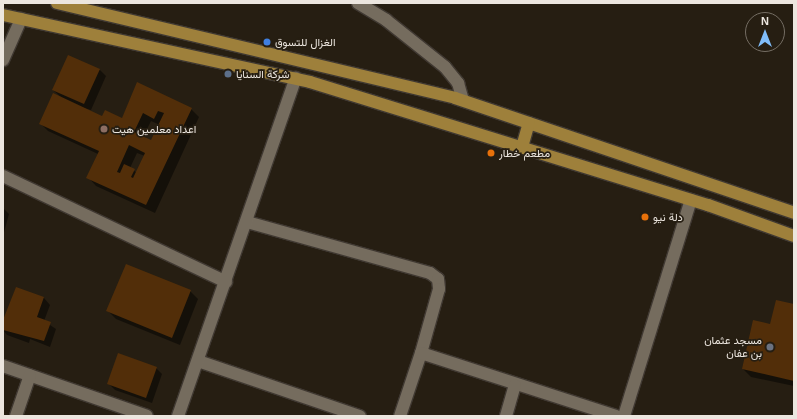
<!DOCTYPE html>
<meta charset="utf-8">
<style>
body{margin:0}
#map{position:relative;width:797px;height:419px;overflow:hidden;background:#261e12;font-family:Helvetica,Vazirmatn,sans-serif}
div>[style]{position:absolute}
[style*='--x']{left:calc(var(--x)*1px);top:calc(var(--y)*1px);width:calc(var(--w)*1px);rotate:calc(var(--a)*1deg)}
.shadow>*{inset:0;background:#0007}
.building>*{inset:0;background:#522e09}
.roads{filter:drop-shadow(1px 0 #403932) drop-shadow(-1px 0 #403932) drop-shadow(0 1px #403932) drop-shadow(0 -1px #403932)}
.minor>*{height:12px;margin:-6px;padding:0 6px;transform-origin:6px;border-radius:6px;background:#756c5e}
.major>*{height:12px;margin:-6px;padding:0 6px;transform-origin:6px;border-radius:6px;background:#9e803b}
.dots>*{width:11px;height:11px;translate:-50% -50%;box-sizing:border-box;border:2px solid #261e12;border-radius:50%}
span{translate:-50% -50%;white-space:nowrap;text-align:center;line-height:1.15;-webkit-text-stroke:3.5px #261e12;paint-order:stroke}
.poi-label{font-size:11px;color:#ece6df}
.left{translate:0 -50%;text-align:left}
.right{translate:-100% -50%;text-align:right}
.frame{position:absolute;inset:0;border:4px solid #ece6df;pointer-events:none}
.north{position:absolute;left:745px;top:12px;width:40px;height:40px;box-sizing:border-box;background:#261e12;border:1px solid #756e64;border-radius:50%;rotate:0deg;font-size:11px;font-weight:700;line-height:16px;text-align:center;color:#ece6df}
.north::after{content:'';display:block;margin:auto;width:14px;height:18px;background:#80bdfa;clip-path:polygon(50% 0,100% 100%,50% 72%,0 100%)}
</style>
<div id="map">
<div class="shadow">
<i style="clip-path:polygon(evenodd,99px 69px,106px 76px,91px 110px,79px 107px,103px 118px,122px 119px,137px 84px,191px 109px,199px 117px,155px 213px,96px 186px,88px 177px,98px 154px,48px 131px,40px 123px,62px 98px,53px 90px,99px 69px,151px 121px,160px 125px,152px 141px,143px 137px,151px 121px,99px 69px,137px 153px,145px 156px,137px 173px,130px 168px,137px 153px)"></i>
<i style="clip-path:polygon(3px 208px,9px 214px,3px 236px)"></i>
<i style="clip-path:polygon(16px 288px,44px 298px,50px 305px,44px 321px,56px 329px,50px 347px,30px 339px,29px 343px,7px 335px,3px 330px,3px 323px)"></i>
<i style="clip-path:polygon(190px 291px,198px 299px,180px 345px,116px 319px,108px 311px)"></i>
<i style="clip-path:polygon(794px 305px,794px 386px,751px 377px,743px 369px,771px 325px)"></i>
<i style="clip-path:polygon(156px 368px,162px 374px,152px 403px,115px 390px,109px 384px)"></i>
</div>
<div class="building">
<i style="clip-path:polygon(68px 55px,100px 69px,84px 104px,52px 90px)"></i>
<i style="clip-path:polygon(evenodd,137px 82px,192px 108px,146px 205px,86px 178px,99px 151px,39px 124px,53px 93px,102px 116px,105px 110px,122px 118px,137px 82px,158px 111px,164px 113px,151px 140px,134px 132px,143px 113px,154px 119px,158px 111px,137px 82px,129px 145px,145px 153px,133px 178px,131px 177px,135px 169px,124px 164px,120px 173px,117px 172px,129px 145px)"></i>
<i style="clip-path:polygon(126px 264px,191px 290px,172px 338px,106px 311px)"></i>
<i style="clip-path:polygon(16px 287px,44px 297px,37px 317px,51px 322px,44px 341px,3px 330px,3px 320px)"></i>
<i style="clip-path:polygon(776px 300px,794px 304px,794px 381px,742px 369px,753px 320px,770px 324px)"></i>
<i style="clip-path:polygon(118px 353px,157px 367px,146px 398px,107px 384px)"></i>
</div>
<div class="roads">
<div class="minor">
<i style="--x:358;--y:3;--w:33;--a:31"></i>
<i style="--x:386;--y:20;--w:75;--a:38.5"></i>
<i style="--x:445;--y:67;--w:21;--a:51"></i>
<i style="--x:458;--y:83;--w:18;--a:74"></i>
<i style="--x:3;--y:60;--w:45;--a:-66.3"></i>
<i style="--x:3;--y:176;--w:247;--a:25.4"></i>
<i style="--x:247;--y:222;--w:190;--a:15.6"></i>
<i style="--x:430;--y:273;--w:10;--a:37"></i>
<i style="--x:438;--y:279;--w:10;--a:84"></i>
<i style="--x:439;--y:289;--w:66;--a:105.7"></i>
<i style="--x:421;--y:353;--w:66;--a:108.4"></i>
<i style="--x:421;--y:353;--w:205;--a:17.9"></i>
<i style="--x:198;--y:361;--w:171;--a:18.8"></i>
<i style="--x:3;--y:366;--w:152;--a:19.1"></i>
<i style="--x:16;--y:416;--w:43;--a:-71.1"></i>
<i style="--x:178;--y:416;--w:358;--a:-70.8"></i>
<i style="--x:506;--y:416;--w:32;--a:-74"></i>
<i style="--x:624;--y:416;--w:226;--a:-72.8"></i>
</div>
<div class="major">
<i style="--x:57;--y:3;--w:409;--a:13.4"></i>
<i style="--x:455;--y:98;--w:358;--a:18.7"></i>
<i style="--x:3;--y:15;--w:314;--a:12.3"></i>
<i style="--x:310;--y:82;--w:417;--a:17.2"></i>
<i style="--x:708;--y:205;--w:91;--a:19.8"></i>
<i style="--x:522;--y:147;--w:25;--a:-74"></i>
</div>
</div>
<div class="dots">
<i style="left:267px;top:42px;background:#3f7fe0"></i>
<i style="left:228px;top:74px;background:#5c6f8a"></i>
<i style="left:104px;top:129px;background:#8d6e63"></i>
<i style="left:491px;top:153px;background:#e8710a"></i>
<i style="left:645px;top:217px;background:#e8710a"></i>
<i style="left:770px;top:347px;background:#6b7280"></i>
</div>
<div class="poi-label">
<span class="left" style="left:275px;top:42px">الغزال للتسوق</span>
<span class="left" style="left:236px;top:74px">شركة السنايا</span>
<span class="left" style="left:112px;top:129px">اعداد معلمين هيت</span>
<span class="left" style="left:499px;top:153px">مطعم خطار</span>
<span class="left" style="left:653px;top:217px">دلة نيو</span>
<span class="right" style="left:762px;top:347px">مسجد عثمان<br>بن عفان</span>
</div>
<div class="frame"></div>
<div class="north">N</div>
</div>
